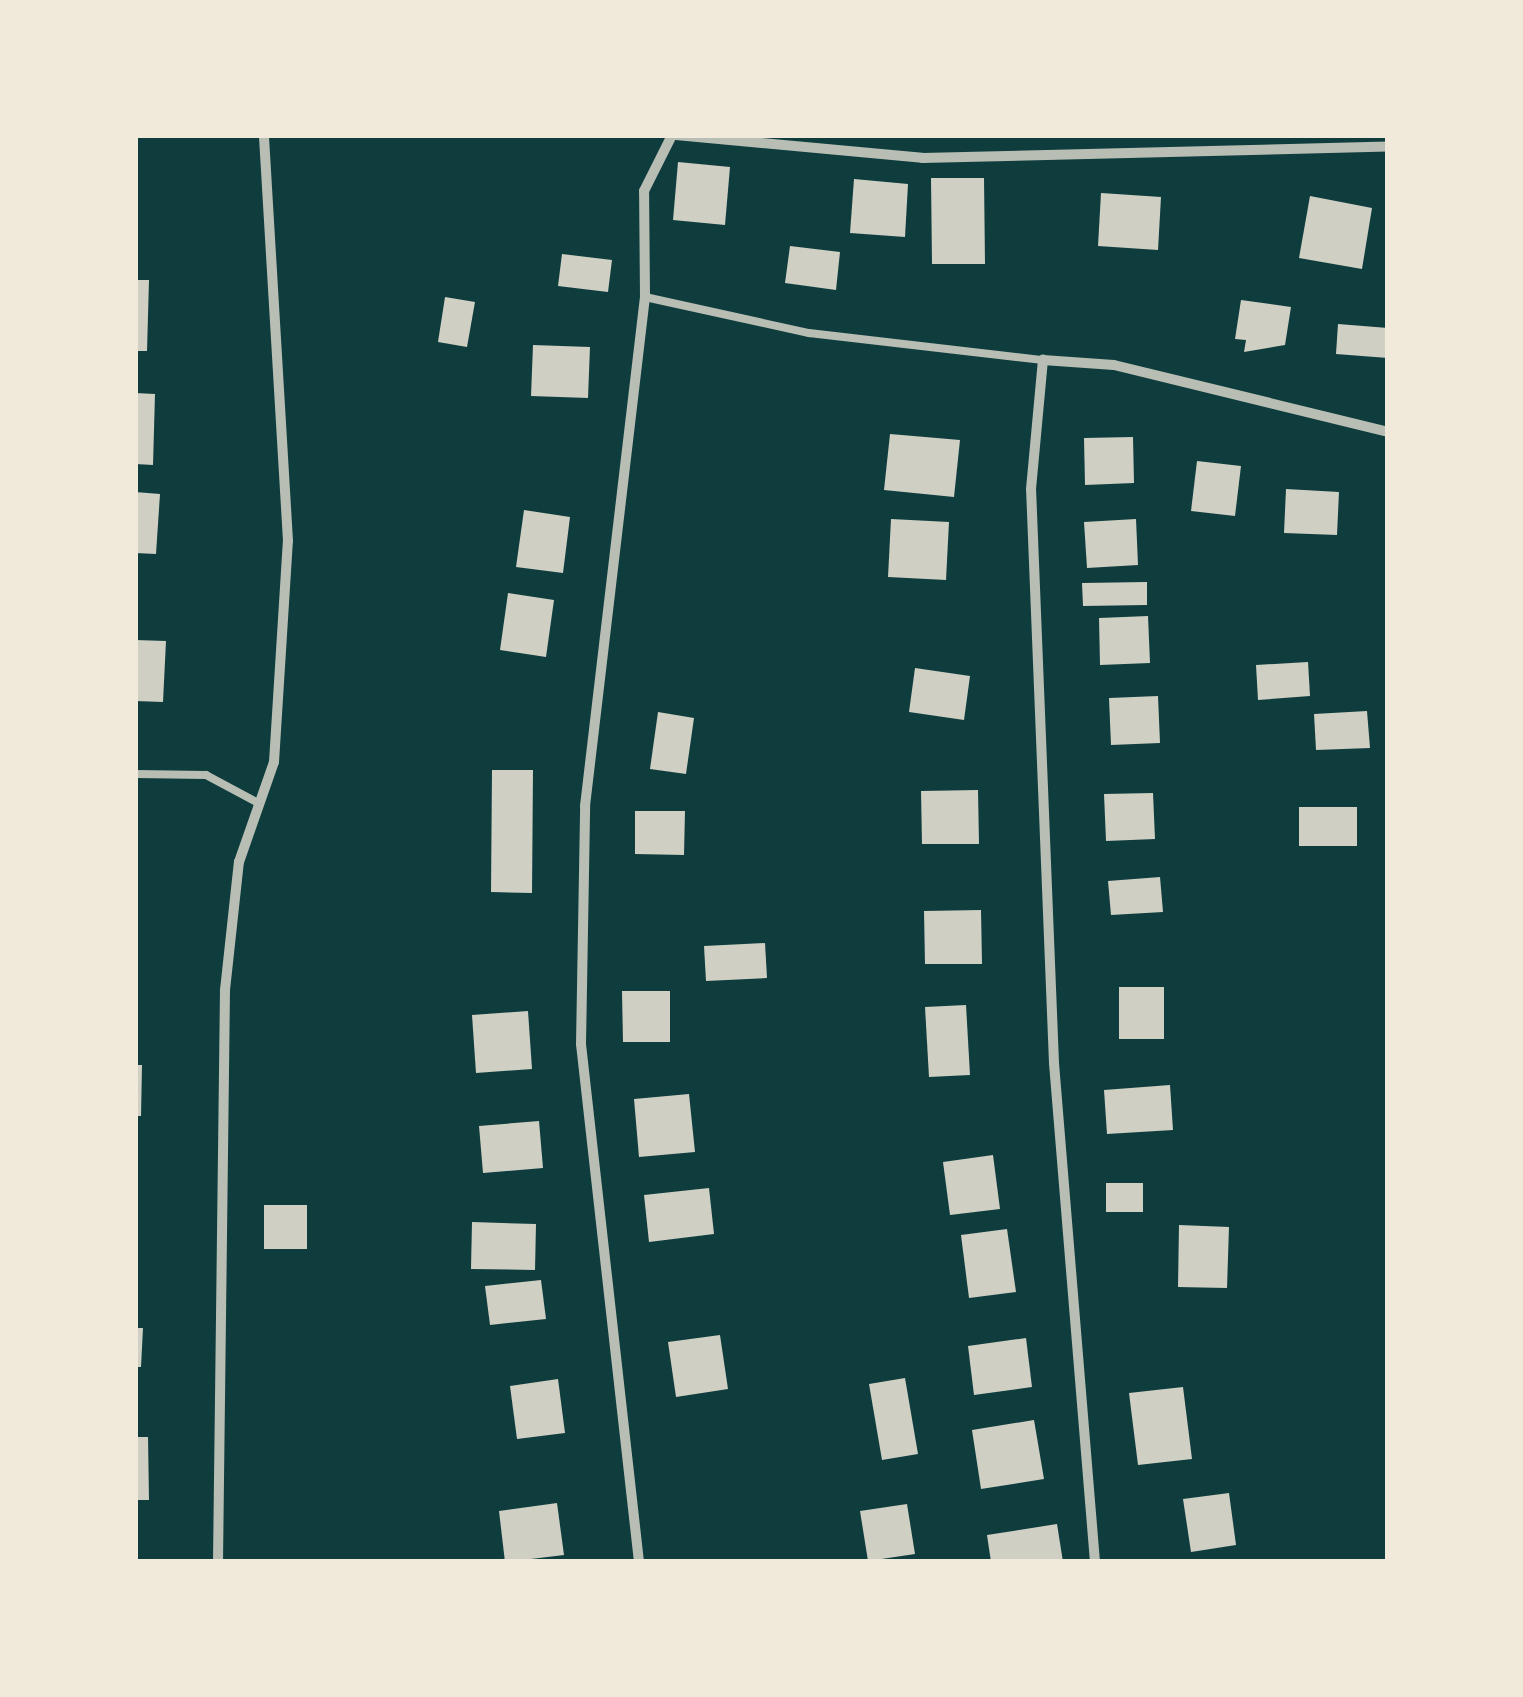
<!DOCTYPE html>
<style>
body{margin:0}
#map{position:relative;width:1523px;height:1697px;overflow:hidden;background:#0f3d3e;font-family:Mulish,sans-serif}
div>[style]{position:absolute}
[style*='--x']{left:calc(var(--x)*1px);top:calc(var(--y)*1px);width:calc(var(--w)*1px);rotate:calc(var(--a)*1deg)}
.building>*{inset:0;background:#cfcfc3}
.service>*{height:8px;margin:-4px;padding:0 4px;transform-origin:4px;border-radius:4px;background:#b8beb3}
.minor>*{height:10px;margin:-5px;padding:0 5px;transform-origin:5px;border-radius:5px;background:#b8beb3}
span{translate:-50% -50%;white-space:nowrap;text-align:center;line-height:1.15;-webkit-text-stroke:10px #f1e9da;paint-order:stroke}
.frame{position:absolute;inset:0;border:138px solid #f1e9da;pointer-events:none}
</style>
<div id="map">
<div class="building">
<i style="clip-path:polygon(678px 162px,730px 167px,725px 225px,673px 220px)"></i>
<i style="clip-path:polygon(931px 178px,984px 178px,985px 264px,932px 264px)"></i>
<i style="clip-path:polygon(854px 179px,908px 184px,905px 237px,850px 233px)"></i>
<i style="clip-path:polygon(1101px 193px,1161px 197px,1158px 250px,1098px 246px)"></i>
<i style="clip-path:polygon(1310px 196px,1372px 208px,1362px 269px,1299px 258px)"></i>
<i style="clip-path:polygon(790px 246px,840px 252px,836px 290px,785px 283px)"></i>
<i style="clip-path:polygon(562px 254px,612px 260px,608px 292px,558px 286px)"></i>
<i style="clip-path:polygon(135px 280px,149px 280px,147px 351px,135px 351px)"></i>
<i style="clip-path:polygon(445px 297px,475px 302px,467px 347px,438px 342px)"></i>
<i style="clip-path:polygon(1241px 300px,1291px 307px,1285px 345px,1244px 352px,1246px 340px,1235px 339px)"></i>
<i style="clip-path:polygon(1338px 324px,1388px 328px,1388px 358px,1336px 354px)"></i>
<i style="clip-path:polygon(533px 345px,590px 347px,588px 398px,531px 396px)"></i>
<i style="clip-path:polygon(135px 393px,155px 394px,153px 465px,135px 464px)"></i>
<i style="clip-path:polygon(890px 434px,960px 440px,954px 497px,884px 490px)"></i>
<i style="clip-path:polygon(1133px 437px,1134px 483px,1085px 485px,1084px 438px)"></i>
<i style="clip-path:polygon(1197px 461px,1241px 466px,1235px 516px,1191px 511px)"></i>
<i style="clip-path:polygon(1286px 489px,1339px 492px,1337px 535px,1284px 533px)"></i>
<i style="clip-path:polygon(135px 492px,160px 494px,156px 554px,135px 553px)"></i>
<i style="clip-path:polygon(524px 510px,570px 517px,563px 573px,516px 567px)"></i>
<i style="clip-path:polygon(891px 519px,949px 522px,946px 580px,888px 577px)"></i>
<i style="clip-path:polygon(1136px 519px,1138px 565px,1087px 568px,1084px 522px)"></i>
<i style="clip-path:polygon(1147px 582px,1147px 605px,1083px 606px,1082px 583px)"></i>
<i style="clip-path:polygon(508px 593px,554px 600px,546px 657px,500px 650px)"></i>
<i style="clip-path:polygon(1148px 616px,1150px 663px,1100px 665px,1099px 618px)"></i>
<i style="clip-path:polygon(135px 640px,166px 641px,163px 702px,135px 701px)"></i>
<i style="clip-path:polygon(1308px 662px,1310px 696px,1258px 700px,1256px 665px)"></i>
<i style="clip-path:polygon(915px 668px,970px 676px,964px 720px,909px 712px)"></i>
<i style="clip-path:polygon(1158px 696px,1160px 743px,1111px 745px,1109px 698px)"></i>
<i style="clip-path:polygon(1367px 711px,1370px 748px,1316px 750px,1314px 714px)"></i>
<i style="clip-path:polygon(658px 712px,694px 718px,686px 774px,650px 769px)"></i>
<i style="clip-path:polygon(492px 770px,533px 770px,532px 893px,491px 892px)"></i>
<i style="clip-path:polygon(978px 790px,979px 844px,922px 844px,921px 791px)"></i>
<i style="clip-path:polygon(1153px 793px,1155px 839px,1106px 841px,1104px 794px)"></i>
<i style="clip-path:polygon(1299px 807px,1357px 807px,1357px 846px,1299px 846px)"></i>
<i style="clip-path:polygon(635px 811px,685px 811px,684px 855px,635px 854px)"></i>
<i style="clip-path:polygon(1160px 877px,1163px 912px,1111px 915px,1108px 881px)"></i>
<i style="clip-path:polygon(981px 910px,982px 964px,925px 964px,924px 911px)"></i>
<i style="clip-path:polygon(765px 943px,767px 978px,706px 981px,704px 946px)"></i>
<i style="clip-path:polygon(1119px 987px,1164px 987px,1164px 1039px,1119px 1039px)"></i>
<i style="clip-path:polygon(622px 991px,670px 991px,670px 1042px,623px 1042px)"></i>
<i style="clip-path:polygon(966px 1005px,970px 1075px,929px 1077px,925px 1007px)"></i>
<i style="clip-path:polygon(528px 1011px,532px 1069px,476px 1073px,472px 1015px)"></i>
<i style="clip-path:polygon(135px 1065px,142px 1065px,141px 1116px,135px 1116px)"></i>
<i style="clip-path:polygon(1170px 1085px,1173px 1130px,1107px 1134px,1104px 1090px)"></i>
<i style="clip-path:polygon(689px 1094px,695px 1152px,639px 1157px,634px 1099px)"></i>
<i style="clip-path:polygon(539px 1121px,543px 1168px,483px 1173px,479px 1126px)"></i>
<i style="clip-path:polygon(993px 1155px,1000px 1209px,950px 1215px,943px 1162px)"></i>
<i style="clip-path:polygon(1106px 1183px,1143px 1183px,1143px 1212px,1106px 1212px)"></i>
<i style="clip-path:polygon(709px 1188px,714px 1234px,649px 1242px,644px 1195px)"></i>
<i style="clip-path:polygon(264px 1205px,307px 1205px,307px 1249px,264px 1249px)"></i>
<i style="clip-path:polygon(472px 1222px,536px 1224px,535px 1270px,471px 1269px)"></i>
<i style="clip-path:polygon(1179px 1225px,1229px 1227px,1227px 1288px,1178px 1287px)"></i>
<i style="clip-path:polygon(1007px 1229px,1016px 1292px,969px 1298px,961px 1235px)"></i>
<i style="clip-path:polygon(541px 1280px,546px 1319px,490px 1325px,485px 1286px)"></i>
<i style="clip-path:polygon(135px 1328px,143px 1328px,141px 1367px,135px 1367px)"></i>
<i style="clip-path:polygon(720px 1335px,728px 1389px,676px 1397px,668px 1342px)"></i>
<i style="clip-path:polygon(1026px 1338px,1032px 1387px,974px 1395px,968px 1346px)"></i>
<i style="clip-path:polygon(905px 1378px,918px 1454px,882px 1460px,869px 1384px)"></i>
<i style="clip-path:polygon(558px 1379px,565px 1433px,517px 1439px,510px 1386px)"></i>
<i style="clip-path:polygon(1183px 1387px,1192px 1459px,1138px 1465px,1129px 1393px)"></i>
<i style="clip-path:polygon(1034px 1420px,1044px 1479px,981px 1489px,972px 1430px)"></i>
<i style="clip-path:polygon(135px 1437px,148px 1437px,149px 1500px,135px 1500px)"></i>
<i style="clip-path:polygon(1229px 1493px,1236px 1545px,1191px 1552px,1183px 1499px)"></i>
<i style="clip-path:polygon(557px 1503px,564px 1555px,505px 1562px,499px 1511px)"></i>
<i style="clip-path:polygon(907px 1504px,915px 1554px,868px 1561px,860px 1511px)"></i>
<i style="clip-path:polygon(1057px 1524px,1063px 1562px,991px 1562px,987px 1535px)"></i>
</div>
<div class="service">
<i style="--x:645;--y:297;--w:168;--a:12.4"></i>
<i style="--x:809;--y:333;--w:236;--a:6.6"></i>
<i style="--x:135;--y:774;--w:71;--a:0.8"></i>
<i style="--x:206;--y:775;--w:61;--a:28.2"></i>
</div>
<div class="minor">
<i style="--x:676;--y:135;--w:247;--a:5.3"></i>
<i style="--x:922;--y:158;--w:466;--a:-1.4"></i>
<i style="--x:218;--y:1562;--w:572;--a:-89.3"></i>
<i style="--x:225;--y:990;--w:129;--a:-83.8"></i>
<i style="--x:239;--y:862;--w:106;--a:-70.7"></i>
<i style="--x:274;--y:762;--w:221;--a:-86.4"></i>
<i style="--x:288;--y:541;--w:407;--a:-93.4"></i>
<i style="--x:639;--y:1562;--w:521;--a:-96.39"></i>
<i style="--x:581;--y:1044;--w:238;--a:-89"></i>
<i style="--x:585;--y:806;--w:513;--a:-83.28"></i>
<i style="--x:645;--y:297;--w:106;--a:-90.5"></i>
<i style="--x:644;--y:191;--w:63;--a:-63.4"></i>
<i style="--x:1095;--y:1562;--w:501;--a:-94.7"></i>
<i style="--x:1054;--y:1063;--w:574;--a:-92.29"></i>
<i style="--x:1031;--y:489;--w:130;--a:-84.7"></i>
<i style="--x:1043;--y:360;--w:71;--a:4"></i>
<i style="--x:1114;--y:365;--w:282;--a:13.7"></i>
</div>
<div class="frame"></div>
</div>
